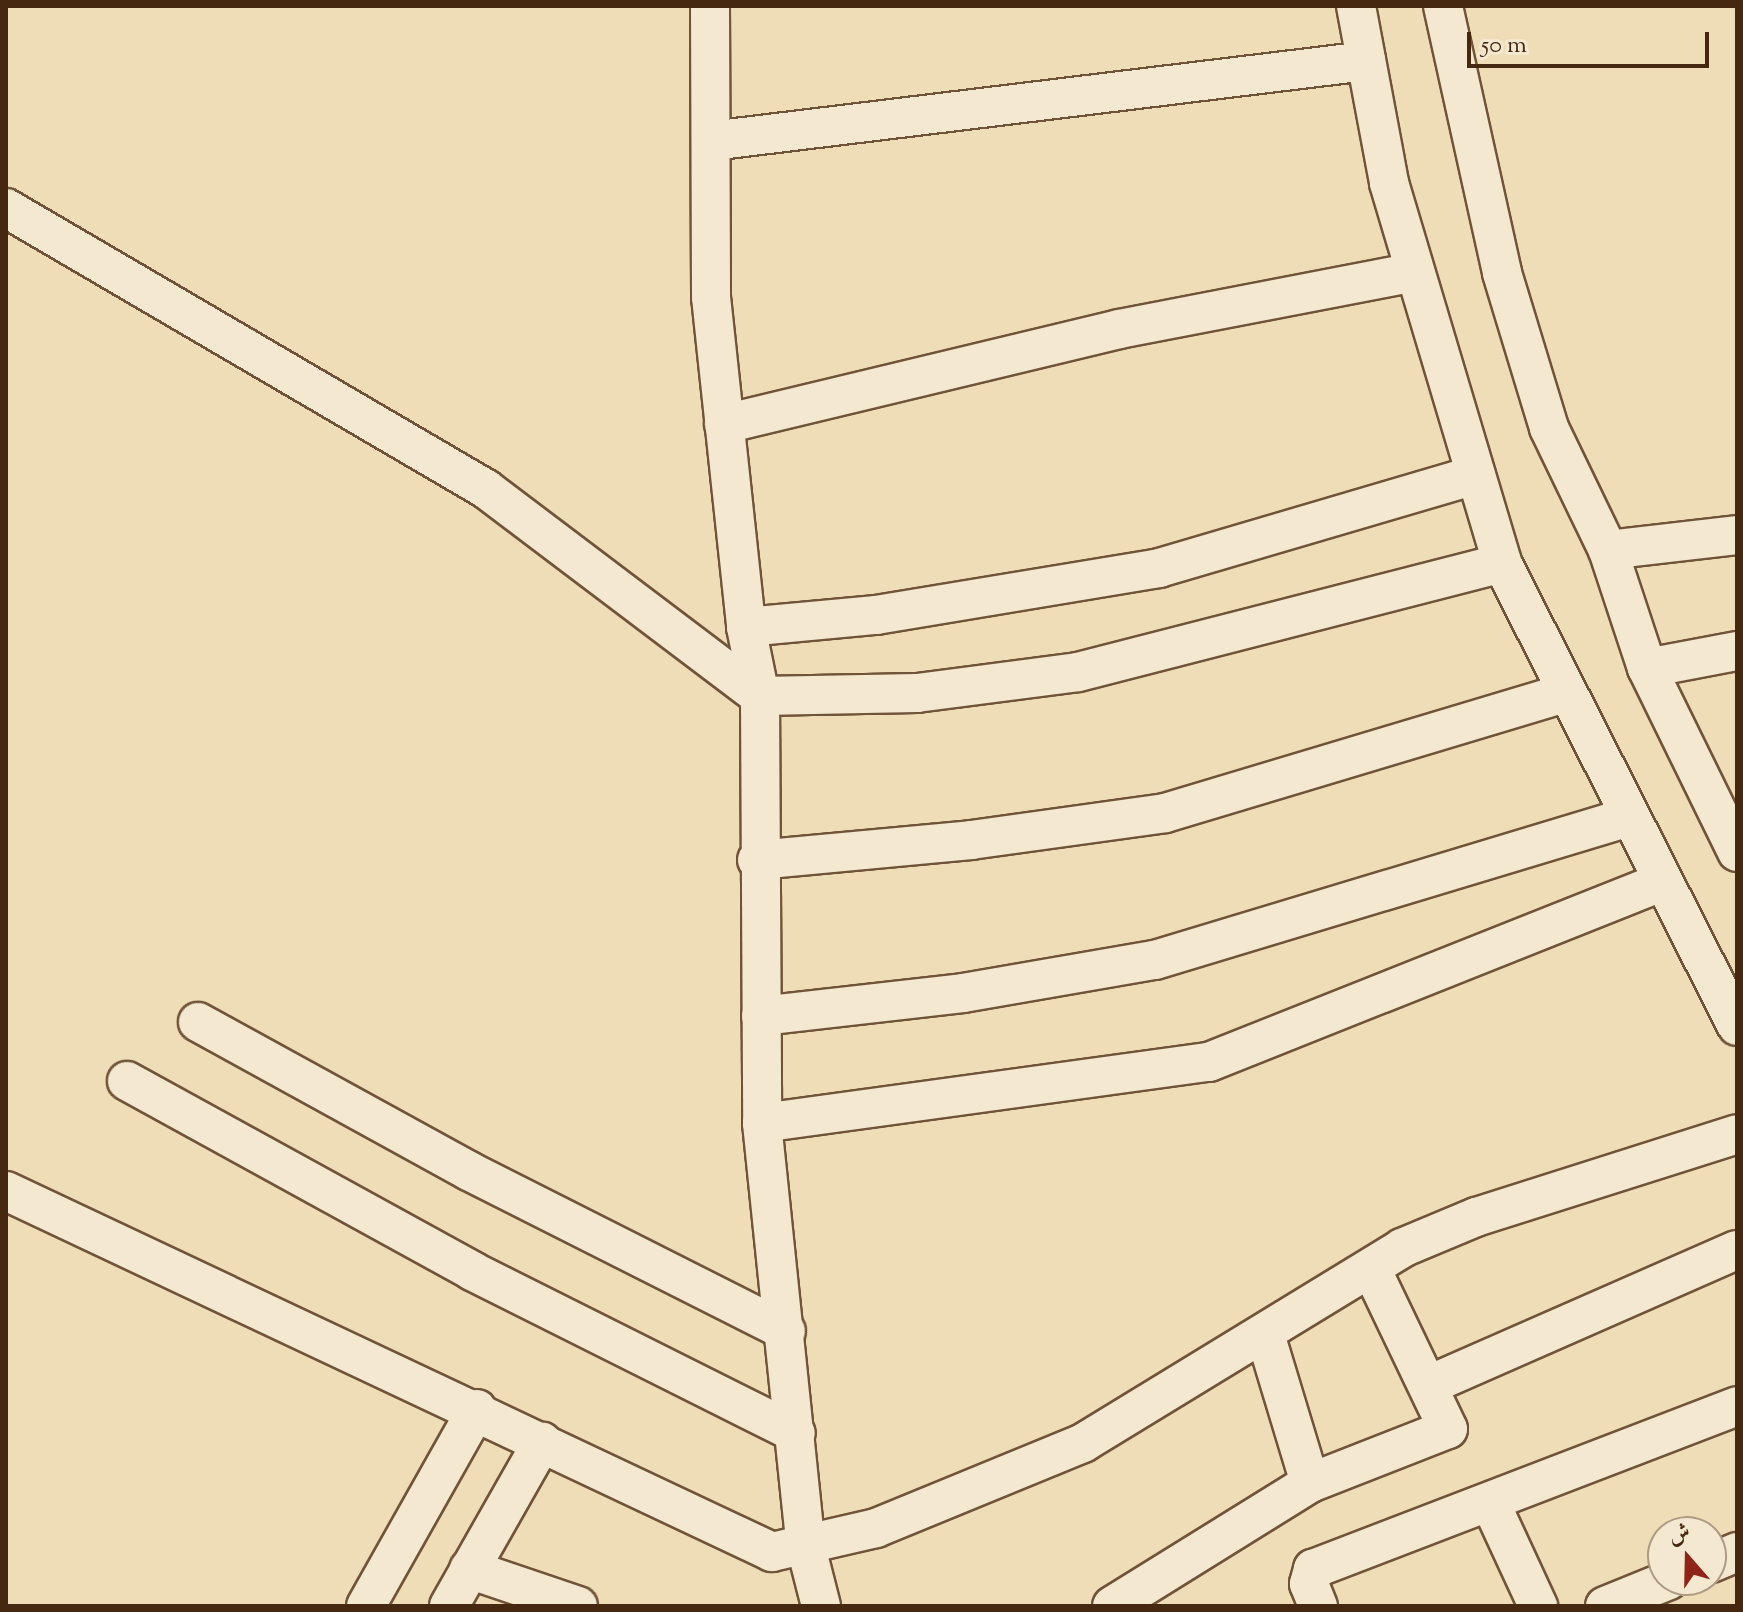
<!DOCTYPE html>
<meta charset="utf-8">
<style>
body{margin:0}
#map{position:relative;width:1743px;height:1612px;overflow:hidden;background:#eeddb6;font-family:"Sorts Mill Goudy",Amiri,serif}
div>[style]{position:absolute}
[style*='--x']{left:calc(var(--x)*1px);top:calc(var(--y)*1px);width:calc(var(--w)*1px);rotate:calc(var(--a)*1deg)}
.roads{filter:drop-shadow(2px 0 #705439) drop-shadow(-2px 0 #705439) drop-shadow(0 2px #705439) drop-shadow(0 -2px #705439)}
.street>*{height:38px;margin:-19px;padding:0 19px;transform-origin:19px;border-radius:19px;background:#f4e9d0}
span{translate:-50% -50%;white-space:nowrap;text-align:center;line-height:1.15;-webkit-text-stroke:7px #f4e9d0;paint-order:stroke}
.frame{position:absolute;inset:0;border:8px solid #46270f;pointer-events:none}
.north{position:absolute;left:1647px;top:1516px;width:80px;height:80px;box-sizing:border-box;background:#f4e9d0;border:2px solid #ae9b83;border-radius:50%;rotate:340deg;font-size:22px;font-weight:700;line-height:32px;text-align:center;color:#46270f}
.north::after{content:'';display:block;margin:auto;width:28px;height:36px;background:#8f2418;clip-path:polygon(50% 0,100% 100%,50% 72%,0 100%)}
.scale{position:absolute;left:1467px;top:32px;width:242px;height:36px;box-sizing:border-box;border:4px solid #46270f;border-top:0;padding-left:10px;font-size:24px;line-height:28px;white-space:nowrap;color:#46270f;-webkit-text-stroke:6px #f4e9d0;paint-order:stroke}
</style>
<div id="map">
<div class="roads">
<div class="street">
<i style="--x:710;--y:6;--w:291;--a:89.8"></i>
<i style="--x:711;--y:297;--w:332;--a:83.9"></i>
<i style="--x:746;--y:627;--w:70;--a:78.5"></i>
<i style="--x:760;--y:696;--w:427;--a:89.7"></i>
<i style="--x:762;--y:1123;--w:426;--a:84.1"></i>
<i style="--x:806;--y:1547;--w:61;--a:75.7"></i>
<i style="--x:1356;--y:6;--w:180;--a:79.4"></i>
<i style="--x:1389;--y:183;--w:396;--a:73.4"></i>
<i style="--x:1502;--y:563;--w:519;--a:63.09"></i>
<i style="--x:1443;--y:6;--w:273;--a:77.5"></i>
<i style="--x:1502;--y:273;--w:162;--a:73.1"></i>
<i style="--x:1549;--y:428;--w:136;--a:64.2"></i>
<i style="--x:1608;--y:550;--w:124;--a:71.7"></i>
<i style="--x:1647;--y:668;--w:205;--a:63.9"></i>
<i style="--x:711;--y:141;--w:660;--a:-6.96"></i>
<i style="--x:6;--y:208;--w:556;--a:30.35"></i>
<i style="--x:486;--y:489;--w:343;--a:37.1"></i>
<i style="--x:760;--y:696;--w:157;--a:-1.1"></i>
<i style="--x:917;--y:693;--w:162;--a:-7.4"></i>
<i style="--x:1078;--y:672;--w:438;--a:-14.4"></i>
<i style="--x:724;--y:424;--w:406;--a:-13.5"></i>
<i style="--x:1119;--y:329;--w:301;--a:-10.9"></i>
<i style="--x:1608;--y:550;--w:130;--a:-6.6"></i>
<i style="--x:746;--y:627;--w:131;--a:-5.3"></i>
<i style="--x:876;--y:615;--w:287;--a:-9.4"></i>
<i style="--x:1159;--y:568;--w:330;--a:-16.4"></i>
<i style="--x:1647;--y:668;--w:92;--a:-10.7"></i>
<i style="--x:757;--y:860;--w:215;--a:-5.3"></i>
<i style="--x:971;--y:840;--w:196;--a:-7.9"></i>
<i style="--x:1165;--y:813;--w:419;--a:-16.7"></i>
<i style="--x:761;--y:1016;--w:203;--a:-6.5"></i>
<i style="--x:963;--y:993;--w:195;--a:-9.8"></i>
<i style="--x:1155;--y:960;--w:494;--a:-16.8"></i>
<i style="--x:198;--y:1022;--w:309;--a:28.8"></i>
<i style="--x:469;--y:1171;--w:355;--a:26.8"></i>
<i style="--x:127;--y:1081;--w:394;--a:28.8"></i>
<i style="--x:472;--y:1271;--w:362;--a:26.6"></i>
<i style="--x:762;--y:1123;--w:451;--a:-7.8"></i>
<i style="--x:1209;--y:1062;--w:487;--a:-21.7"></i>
<i style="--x:6;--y:1191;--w:847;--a:25.23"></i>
<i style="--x:772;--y:1552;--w:107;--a:-13"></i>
<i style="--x:876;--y:1528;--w:224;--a:-22.3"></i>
<i style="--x:1083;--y:1443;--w:374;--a:-31.4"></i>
<i style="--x:1402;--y:1248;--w:80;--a:-22.7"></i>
<i style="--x:1476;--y:1217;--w:274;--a:-17.6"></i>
<i style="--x:1429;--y:1385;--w:336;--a:-23.7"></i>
<i style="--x:1310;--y:1483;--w:148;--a:-21.4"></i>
<i style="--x:1448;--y:1429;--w:178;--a:-115.6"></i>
<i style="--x:1490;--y:1502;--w:115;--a:65.2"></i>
<i style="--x:1711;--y:1563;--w:28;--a:-23"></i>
<i style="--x:469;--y:1569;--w:115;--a:18.7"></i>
<i style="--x:366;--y:1606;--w:226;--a:-60.6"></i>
<i style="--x:449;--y:1606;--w:189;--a:-60.4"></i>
<i style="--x:1112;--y:1606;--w:233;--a:-31.8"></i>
<i style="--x:1310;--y:1483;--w:156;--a:-106.8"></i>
<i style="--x:1318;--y:1606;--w:24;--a:-112"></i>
<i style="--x:1309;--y:1584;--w:16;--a:-75"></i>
<i style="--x:1313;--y:1569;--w:454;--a:-21"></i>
<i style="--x:1605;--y:1606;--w:69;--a:-22.1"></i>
</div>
</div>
<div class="frame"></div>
<div class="north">ش</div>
<div class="scale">50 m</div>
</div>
